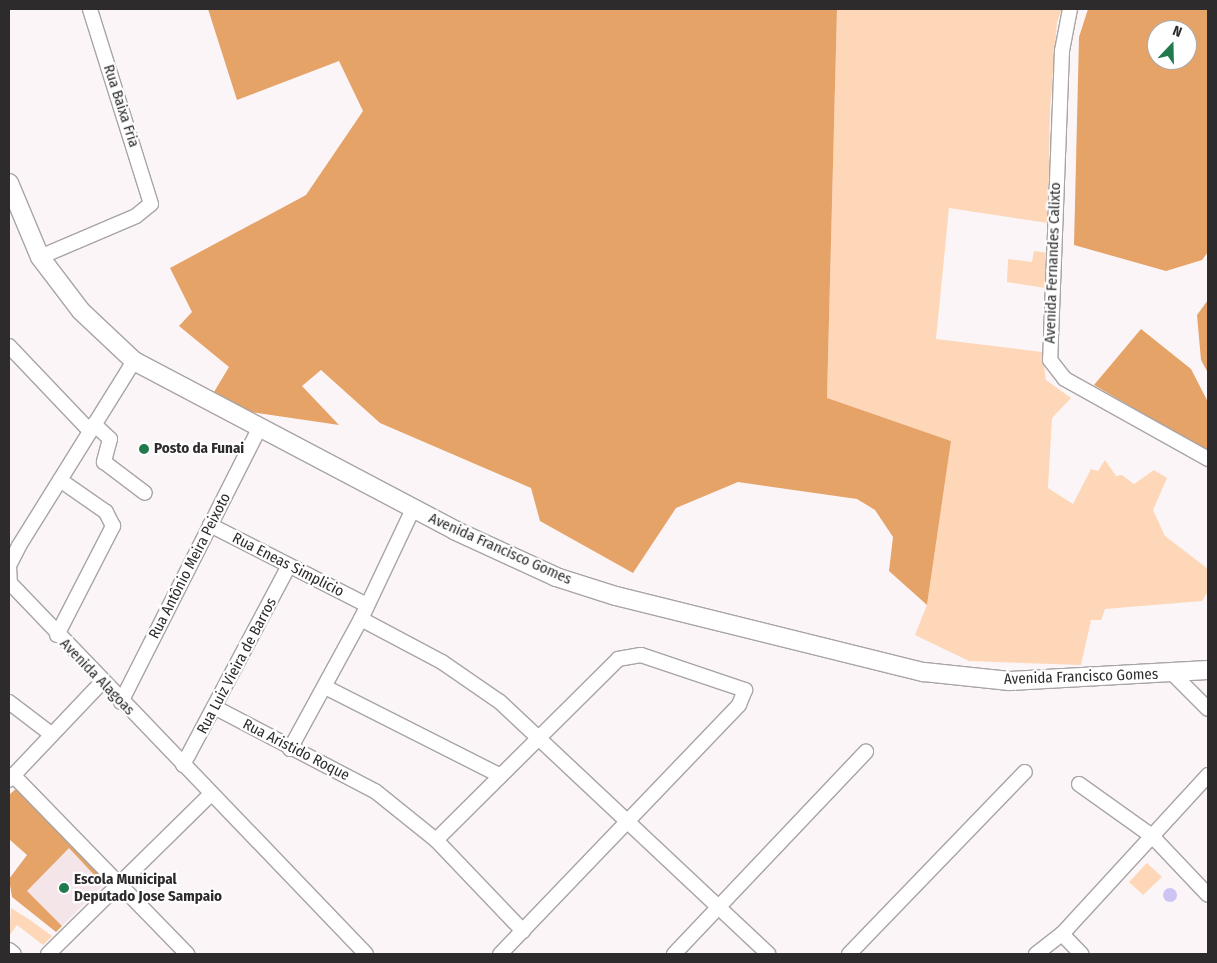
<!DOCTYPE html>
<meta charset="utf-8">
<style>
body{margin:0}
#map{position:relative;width:1217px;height:963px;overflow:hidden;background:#fbf5f7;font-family:"Fira Sans Condensed",sans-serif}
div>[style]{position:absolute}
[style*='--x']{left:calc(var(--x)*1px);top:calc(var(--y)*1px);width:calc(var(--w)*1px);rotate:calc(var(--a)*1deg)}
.built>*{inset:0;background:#f4e5e9}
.green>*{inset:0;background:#fdd7b7}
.forest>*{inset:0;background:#e5a368}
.water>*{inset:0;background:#cec4f3}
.round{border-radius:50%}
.roads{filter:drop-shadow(1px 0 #a9a4a5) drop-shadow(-1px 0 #a9a4a5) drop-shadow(0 1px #a9a4a5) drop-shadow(0 -1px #a9a4a5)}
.minor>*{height:14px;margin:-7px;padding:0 7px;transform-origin:7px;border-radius:7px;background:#fff}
.major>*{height:18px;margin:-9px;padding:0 9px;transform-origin:9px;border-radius:9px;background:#fff}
.dots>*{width:14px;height:14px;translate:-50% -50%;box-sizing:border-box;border:2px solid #fff;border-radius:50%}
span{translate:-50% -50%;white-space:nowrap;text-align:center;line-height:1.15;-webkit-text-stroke:4.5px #fff;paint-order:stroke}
.street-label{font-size:15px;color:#2d2b2c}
.poi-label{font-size:15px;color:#2d2b2c;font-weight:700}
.left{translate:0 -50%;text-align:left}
.frame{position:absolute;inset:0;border:10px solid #2d2b2c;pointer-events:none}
.north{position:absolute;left:1147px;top:20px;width:50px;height:50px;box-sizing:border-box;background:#fff;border:1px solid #abaaab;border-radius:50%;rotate:21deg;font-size:14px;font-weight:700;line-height:20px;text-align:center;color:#2d2b2c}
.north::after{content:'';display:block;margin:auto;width:18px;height:22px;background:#21794e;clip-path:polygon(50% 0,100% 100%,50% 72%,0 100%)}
</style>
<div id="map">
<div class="built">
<i style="clip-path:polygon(68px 845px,104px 884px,62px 926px,24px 891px)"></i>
</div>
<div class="green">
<i style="clip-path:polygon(837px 9px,1062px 9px,1057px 22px,1050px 109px,1048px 223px,949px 208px,936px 339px,1042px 352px,1046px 380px,1071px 398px,1052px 418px,1048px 488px,1073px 504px,1091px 469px,1098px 471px,1105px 460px,1116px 476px,1122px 475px,1134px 484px,1154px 470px,1167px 478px,1153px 510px,1165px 536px,1208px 569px,1208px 591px,1202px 601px,1105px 609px,1101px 620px,1091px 620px,1081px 665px,969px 661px,915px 635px,927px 605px,951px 441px,827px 399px)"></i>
<i style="clip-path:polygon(1034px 251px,1048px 253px,1046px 288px,1007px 282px,1008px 259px,1032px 262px)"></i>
<i style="clip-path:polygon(1147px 863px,1162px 877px,1143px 895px,1129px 882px)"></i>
<i style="clip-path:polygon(11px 908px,30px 920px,52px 936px,43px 945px,17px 925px,9px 936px)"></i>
</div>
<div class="forest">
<i style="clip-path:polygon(208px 9px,837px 9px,827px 398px,951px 441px,927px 605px,889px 571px,893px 537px,875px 510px,857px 499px,738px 482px,676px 508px,633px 573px,540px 521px,531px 488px,380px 423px,321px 370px,302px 386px,339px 425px,244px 411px,214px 392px,229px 367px,179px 326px,192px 312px,170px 268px,306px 195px,363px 111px,339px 61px,237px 100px)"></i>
<i style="clip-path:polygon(evenodd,1088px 9px,1208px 9px,1208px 252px,1202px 260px,1166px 271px,1074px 245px,1079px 37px,1088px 9px,1157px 30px,1187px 30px,1187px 60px,1157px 60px,1157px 30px)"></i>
<i style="clip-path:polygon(1208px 300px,1208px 373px,1201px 360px,1197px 315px)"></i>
<i style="clip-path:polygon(1141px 329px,1191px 369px,1208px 402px,1208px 452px,1094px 385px)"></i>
<i style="clip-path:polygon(18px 787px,102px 874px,97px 878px,69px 848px,27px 891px,62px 926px,56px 932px,12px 897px,9px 879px,27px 855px,9px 839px,9px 795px)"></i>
</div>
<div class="water">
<i class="round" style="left:1163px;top:888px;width:14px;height:14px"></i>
</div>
<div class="roads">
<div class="minor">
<i style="--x:1070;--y:9;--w:43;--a:100.8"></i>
<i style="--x:1062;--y:51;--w:309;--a:92.2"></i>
<i style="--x:1050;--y:360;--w:24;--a:52"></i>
<i style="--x:1065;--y:379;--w:164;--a:29.2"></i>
<i style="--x:40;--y:257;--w:104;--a:-23.1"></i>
<i style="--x:136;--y:216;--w:19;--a:-39"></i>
<i style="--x:151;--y:204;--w:204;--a:-107.4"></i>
<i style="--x:9;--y:346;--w:117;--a:46.4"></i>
<i style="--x:134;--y:361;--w:218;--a:121.9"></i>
<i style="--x:19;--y:546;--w:22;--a:117"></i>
<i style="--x:9;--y:566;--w:17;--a:87"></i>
<i style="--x:10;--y:583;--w:514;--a:46.18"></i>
<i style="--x:94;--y:424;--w:22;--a:43"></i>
<i style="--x:110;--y:439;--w:24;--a:105"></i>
<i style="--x:104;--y:462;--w:51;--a:37.1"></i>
<i style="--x:210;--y:525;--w:176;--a:27"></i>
<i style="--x:361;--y:619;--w:92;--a:28"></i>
<i style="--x:442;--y:662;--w:70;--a:34.6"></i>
<i style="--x:500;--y:702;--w:368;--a:43.2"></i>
<i style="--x:57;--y:635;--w:123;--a:-62.8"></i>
<i style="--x:113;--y:526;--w:16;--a:-117"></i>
<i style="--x:106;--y:512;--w:56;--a:-145.2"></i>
<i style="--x:1173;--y:674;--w:49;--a:45"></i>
<i style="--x:325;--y:687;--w:195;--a:26.8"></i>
<i style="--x:9;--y:702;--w:53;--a:37.3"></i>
<i style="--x:121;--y:702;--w:306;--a:-63.2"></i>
<i style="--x:216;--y:708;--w:179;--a:27.6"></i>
<i style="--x:375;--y:791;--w:78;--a:38.8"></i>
<i style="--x:436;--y:840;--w:126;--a:46.3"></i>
<i style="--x:290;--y:749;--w:148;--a:-61.4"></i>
<i style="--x:361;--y:619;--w:122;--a:-64.7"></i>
<i style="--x:183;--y:765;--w:225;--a:-62"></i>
<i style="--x:13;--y:775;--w:250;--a:45.8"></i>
<i style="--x:9;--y:780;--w:135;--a:-46.5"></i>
<i style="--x:1079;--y:784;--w:90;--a:35.5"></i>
<i style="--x:1152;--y:836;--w:81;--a:46.5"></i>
<i style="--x:436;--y:840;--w:257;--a:-44.8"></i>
<i style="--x:618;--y:659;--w:23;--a:-10"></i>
<i style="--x:641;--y:655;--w:110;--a:18.6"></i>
<i style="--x:745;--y:690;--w:16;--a:112"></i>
<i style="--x:739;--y:705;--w:345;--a:133.8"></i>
<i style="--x:1062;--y:934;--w:28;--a:46"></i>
<i style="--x:9;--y:950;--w:6;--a:39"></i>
<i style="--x:48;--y:954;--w:227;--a:-44.5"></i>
<i style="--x:674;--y:954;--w:279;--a:-46.5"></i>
<i style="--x:849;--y:954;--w:253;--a:-46"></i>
<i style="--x:1036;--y:954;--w:33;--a:-38"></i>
<i style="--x:1062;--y:934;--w:216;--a:-47.4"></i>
</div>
<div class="major">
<i style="--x:9;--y:183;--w:80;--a:67.3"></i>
<i style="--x:40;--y:257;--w:68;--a:52.8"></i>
<i style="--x:81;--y:311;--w:73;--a:43.3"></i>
<i style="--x:134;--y:361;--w:362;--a:27.8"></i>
<i style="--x:454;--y:530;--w:112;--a:24.7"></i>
<i style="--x:556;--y:577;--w:63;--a:17.6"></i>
<i style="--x:616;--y:596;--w:317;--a:13.9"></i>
<i style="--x:924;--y:672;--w:86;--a:6"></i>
<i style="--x:1010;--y:681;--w:198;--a:-3.2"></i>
</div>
</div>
<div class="dots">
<i style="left:144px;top:449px;background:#21794e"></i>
<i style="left:64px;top:888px;background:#21794e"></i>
</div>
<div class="street-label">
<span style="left:121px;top:106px;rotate:72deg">Rua Baixa Fria</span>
<span style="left:1053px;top:263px;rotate:-88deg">Avenida Fernandes Calixto</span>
<span style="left:500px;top:549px;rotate:24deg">Avenida Francisco Gomes</span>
<span style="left:288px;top:565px;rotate:27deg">Rua Eneas Simplicio</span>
<span style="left:190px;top:566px;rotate:-63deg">Rua Antônio Meira Peixoto</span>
<span style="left:237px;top:666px;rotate:-62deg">Rua Luiz Vieira de Barros</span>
<span style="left:97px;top:677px;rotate:46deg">Avenida Alagoas</span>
<span style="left:1081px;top:677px;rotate:-2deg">Avenida Francisco Gomes</span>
<span style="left:296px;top:750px;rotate:27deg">Rua Aristido Roque</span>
</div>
<div class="poi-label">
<span class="left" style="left:154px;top:449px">Posto da Funai</span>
<span class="left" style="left:74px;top:888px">Escola Municipal<br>Deputado Jose Sampaio</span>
</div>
<div class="frame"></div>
<div class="north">N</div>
</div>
